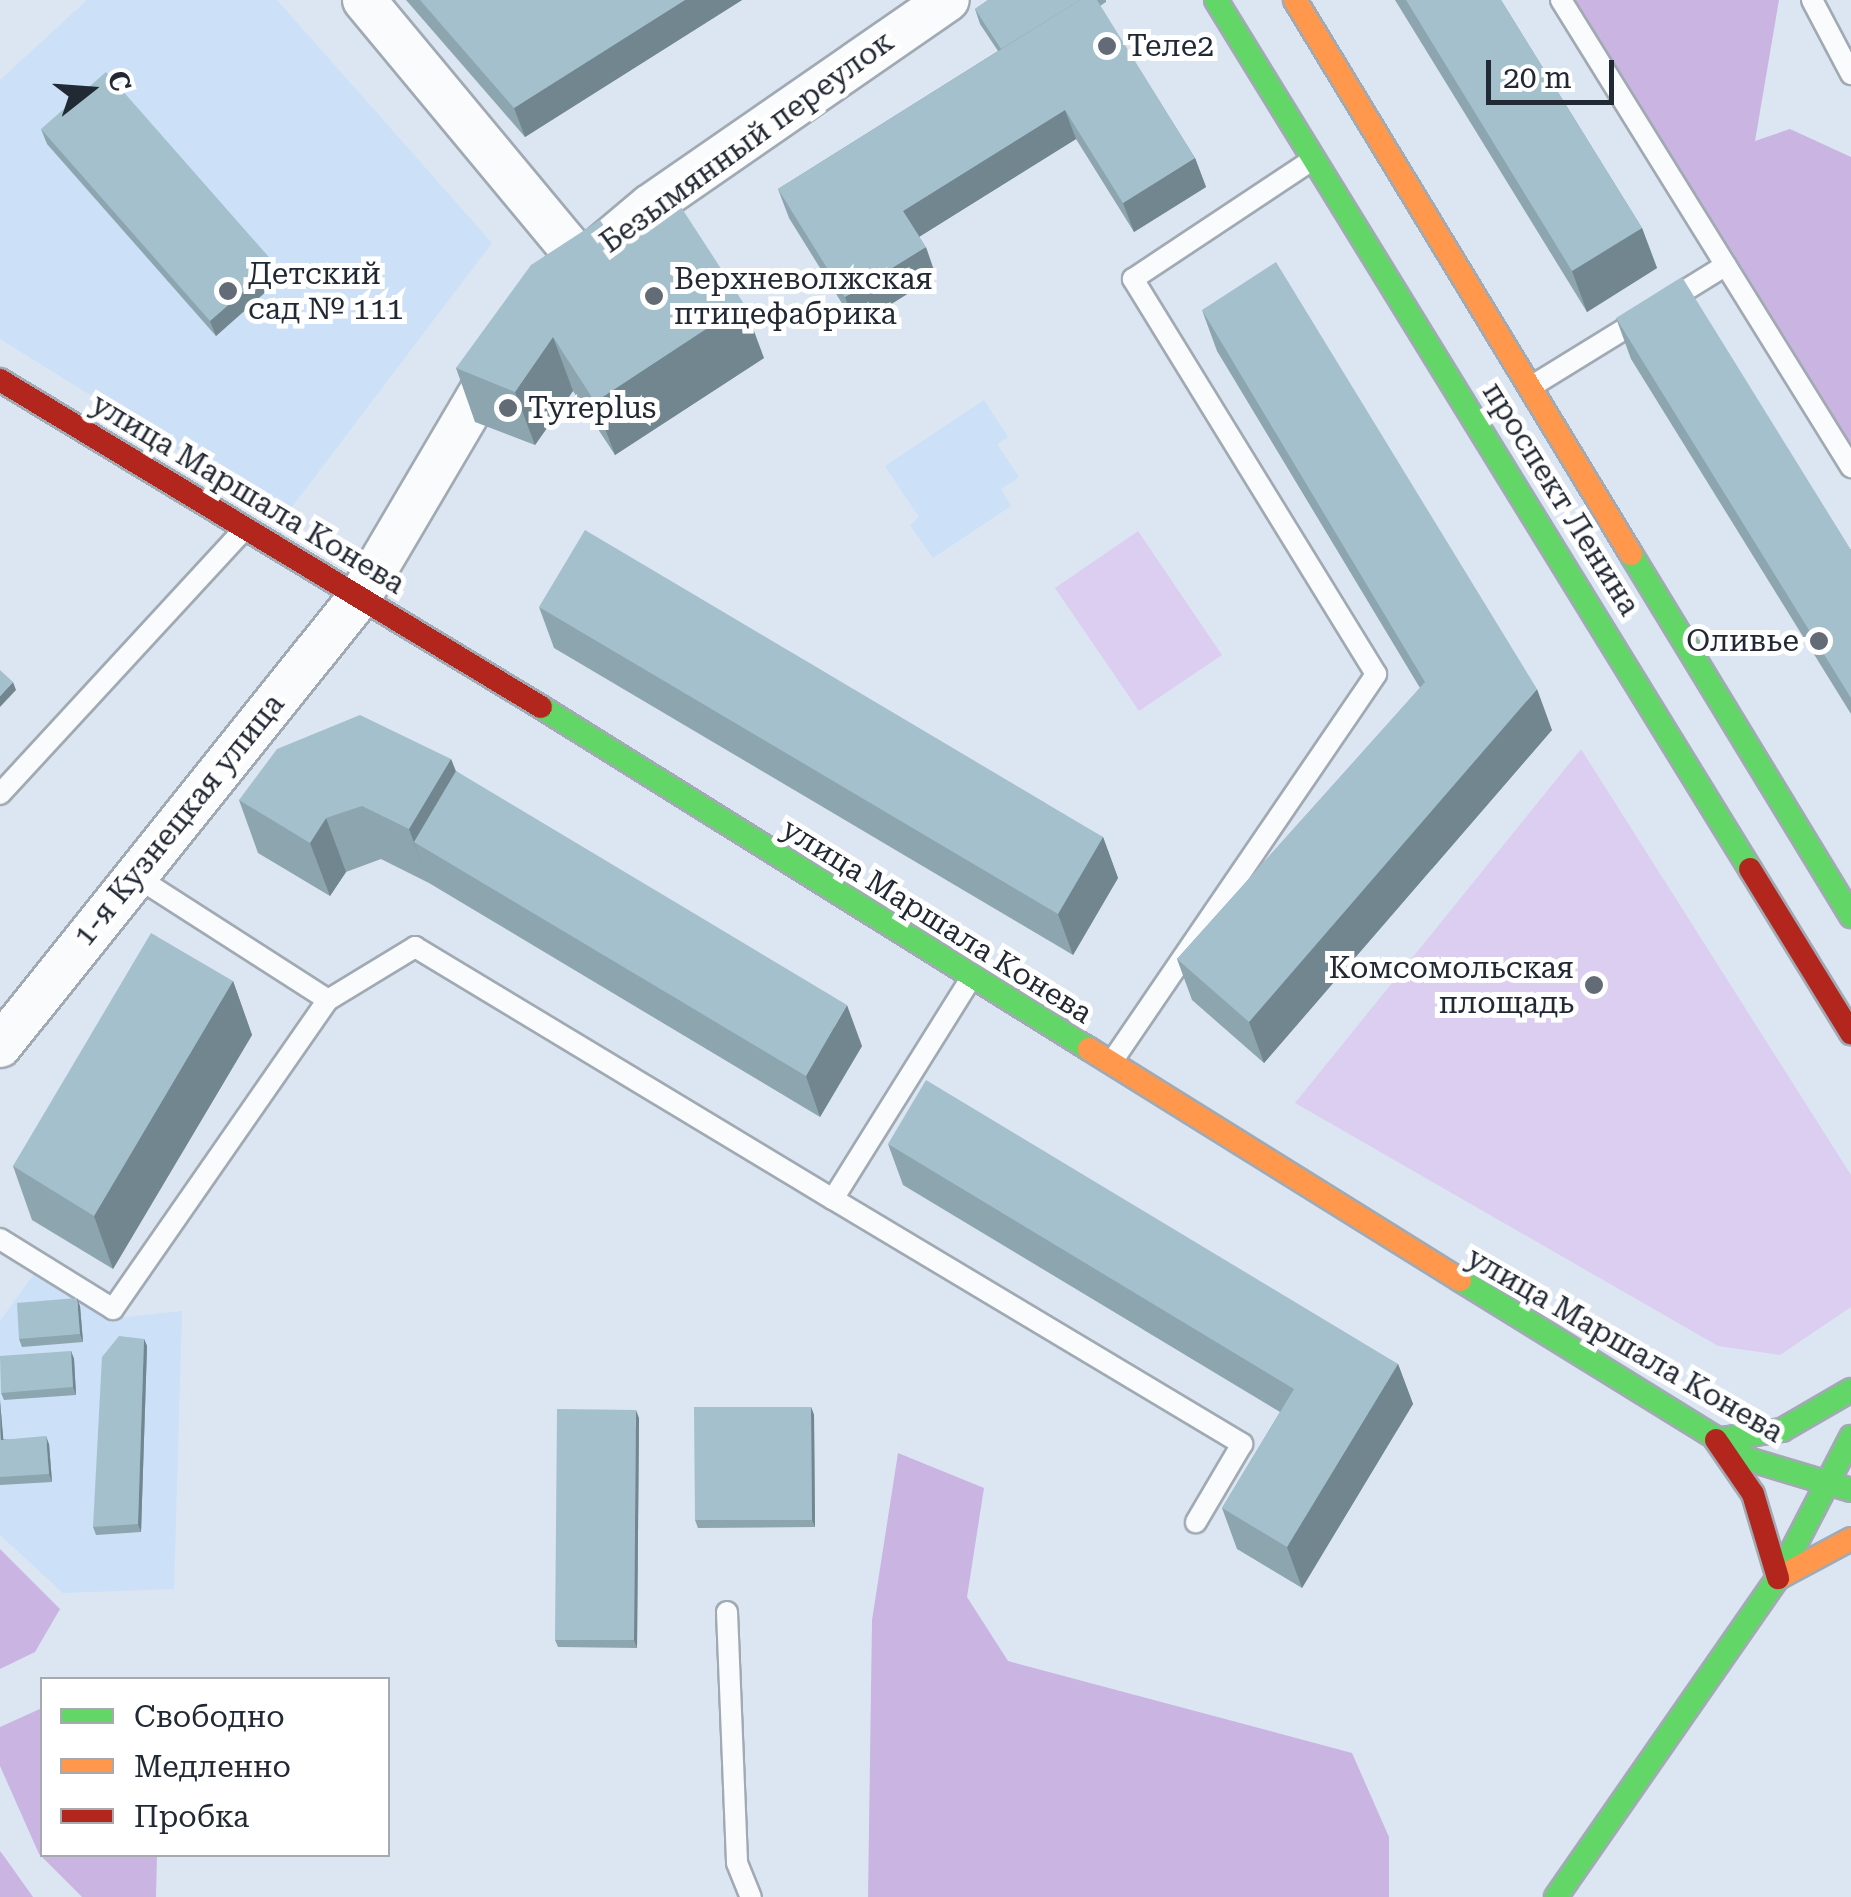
<!DOCTYPE html>
<meta charset="utf-8">
<style>
body{margin:0}
#map{position:relative;width:1851px;height:1897px;overflow:hidden;background:#dce6f2;font-family:"Roboto Serif",serif}
div>[style]{position:absolute}
[style*='--x']{left:calc(var(--x)*1px);top:calc(var(--y)*1px);width:calc(var(--w)*1px);rotate:calc(var(--a)*1deg)}
.built>*{inset:0;background:#cce0f7}
.green>*{inset:0;background:#dccef0}
.forest>*{inset:0;background:#cab4e2}
.roads{filter:drop-shadow(2px 0 #a1aab3) drop-shadow(-2px 0 #a1aab3) drop-shadow(0 2px #a1aab3) drop-shadow(0 -2px #a1aab3)}
.lane>*{height:20px;margin:-10px;padding:0 10px;transform-origin:10px;border-radius:10px;background:#fafbfd}
.street>*{height:42px;margin:-21px;padding:0 21px;transform-origin:21px;border-radius:21px;background:#fafbfd}
.fast>*{height:22px;margin:-11px;padding:0 11px;transform-origin:11px;border-radius:11px;background:#63d668}
.slow>*{height:22px;margin:-11px;padding:0 11px;transform-origin:11px;border-radius:11px;background:#ff974d}
.jam>*{height:22px;margin:-11px;padding:0 11px;transform-origin:11px;border-radius:11px;background:#b3261e}
.wall>*{inset:0;background:#8ca5af}
.shaded-wall>*{inset:0;background:#72868f}
.building>*{inset:0;background:#a3c0cc}
.dots>*{width:28px;height:28px;translate:-50% -50%;box-sizing:border-box;border:5px solid #fff;border-radius:50%}
span{translate:-50% -50%;white-space:nowrap;text-align:center;line-height:1.15;-webkit-text-stroke:10px #fff;paint-order:stroke}
.poi-label{font-size:30px;color:#212934}
.left{translate:0 -50%;text-align:left}
.right{translate:-100% -50%;text-align:right}
.street-label{font-size:30px;color:#212934}
.legend{position:absolute;left:40px;top:1677px;width:350px;height:180px;box-sizing:border-box;background:#fff;border:2px solid #a6a9ae;margin:0;padding:12px 18px;list-style:none;font-size:30px;color:#212934}
.legend li{display:flex;align-items:center;gap:20px;height:50px}
.legend b{width:50px;border:2px solid #a6a9ae}
.north{position:absolute;left:40px;top:40px;width:100px;height:100px;-webkit-text-stroke:8px #fff;paint-order:stroke;rotate:73deg;font-size:28px;font-weight:700;line-height:40px;text-align:center;color:#212934}
.north::after{content:'';display:block;margin:auto;width:35px;height:45px;background:#212934;clip-path:polygon(50% 0,100% 100%,50% 72%,0 100%)}
.scale{position:absolute;left:1486px;top:60px;width:128px;height:45px;box-sizing:border-box;border:5px solid #212934;border-top:0;padding-left:12px;font-size:30px;line-height:35px;white-space:nowrap;color:#212934;-webkit-text-stroke:8px #fff;paint-order:stroke}
</style>
<div id="map">
<div class="built">
<i style="clip-path:polygon(87px 0,277px 0,492px 243px,285px 516px,0 339px,0 80px)"></i>
<i style="clip-path:polygon(984px 400px,1008px 437px,997px 444px,1019px 477px,1001px 489px,1011px 506px,933px 558px,910px 525px,919px 517px,885px 466px)"></i>
<i style="clip-path:polygon(39px 1267px,117px 1318px,182px 1311px,174px 1589px,63px 1593px,0 1535px,0 1321px)"></i>
</div>
<div class="green">
<i style="clip-path:polygon(1138px 531px,1222px 655px,1139px 711px,1055px 588px)"></i>
<i style="clip-path:polygon(1581px 749px,1851px 1175px,1851px 1307px,1780px 1355px,1718px 1346px,1295px 1103px)"></i>
</div>
<div class="forest">
<i style="clip-path:polygon(1575px 0,1779px 0,1755px 141px,1790px 129px,1851px 157px,1851px 446px)"></i>
<i style="clip-path:polygon(898px 1453px,984px 1488px,967px 1597px,1008px 1661px,1352px 1753px,1389px 1837px,1389px 1897px,868px 1897px,872px 1620px)"></i>
<i style="clip-path:polygon(0 1549px,60px 1609px,35px 1652px,0 1669px)"></i>
<i style="clip-path:polygon(42px 1708px,42px 1854px,157px 1855px,156px 1897px,82px 1897px,39px 1854px,0 1766px,0 1727px)"></i>
<i style="clip-path:polygon(0 1851px,6px 1859px,33px 1897px,0 1897px)"></i>
</div>
<div class="roads">
<div class="lane">
<i style="--x:1561;--y:0;--w:550;--a:58.16"></i>
<i style="--x:1812;--y:0;--w:84;--a:62.2"></i>
<i style="--x:1668;--y:301;--w:68;--a:-31.8"></i>
<i style="--x:1532;--y:386;--w:132;--a:-31.6"></i>
<i style="--x:0;--y:794;--w:359;--a:-47.3"></i>
<i style="--x:132;--y:874;--w:233;--a:32.7"></i>
<i style="--x:328;--y:1000;--w:102;--a:-31.3"></i>
<i style="--x:415;--y:947;--w:488;--a:31.1"></i>
<i style="--x:833;--y:1199;--w:258;--a:-58"></i>
<i style="--x:1113;--y:1060;--w:467;--a:-55.7"></i>
<i style="--x:1376;--y:674;--w:464;--a:-121.6"></i>
<i style="--x:1133;--y:279;--w:215;--a:-33.6"></i>
<i style="--x:833;--y:1199;--w:477;--a:30.9"></i>
<i style="--x:1242;--y:1444;--w:91;--a:120.5"></i>
<i style="--x:0;--y:1239;--w:133;--a:31.8"></i>
<i style="--x:113;--y:1309;--w:376;--a:-55.2"></i>
<i style="--x:727;--y:1612;--w:251;--a:87.7"></i>
<i style="--x:737;--y:1863;--w:37;--a:68"></i>
</div>
<div class="street">
<i style="--x:364;--y:0;--w:339;--a:50.3"></i>
<i style="--x:568;--y:275;--w:107;--a:-40.1"></i>
<i style="--x:650;--y:206;--w:362;--a:-34.7"></i>
<i style="--x:0;--y:1046;--w:578;--a:-51.32"></i>
<i style="--x:361;--y:595;--w:272;--a:-59.5"></i>
</div>
<div class="fast">
<i style="--x:1216;--y:0;--w:1020;--a:58.43"></i>
<i style="--x:1631;--y:554;--w:424;--a:58.7"></i>
<i style="--x:541;--y:707;--w:646;--a:31.97"></i>
<i style="--x:1460;--y:1280;--w:342;--a:31.7"></i>
<i style="--x:1751;--y:1460;--w:104;--a:16.7"></i>
<i style="--x:1716;--y:1440;--w:67;--a:-8.6"></i>
<i style="--x:1782;--y:1430;--w:80;--a:-30.1"></i>
<i style="--x:1556;--y:1897;--w:389;--a:-55.2"></i>
<i style="--x:1778;--y:1578;--w:159;--a:-62.6"></i>
</div>
<div class="slow">
<i style="--x:1295;--y:0;--w:648;--a:58.76"></i>
<i style="--x:1089;--y:1049;--w:437;--a:31.9"></i>
<i style="--x:1778;--y:1578;--w:83;--a:-28.1"></i>
</div>
<div class="jam">
<i style="--x:0;--y:380;--w:632;--a:31.15"></i>
<i style="--x:1750;--y:869;--w:193;--a:58.4"></i>
<i style="--x:1716;--y:1440;--w:65;--a:55.6"></i>
<i style="--x:1753;--y:1494;--w:88;--a:73.4"></i>
</div>
</div>
<div class="wall">
<i style="clip-path:polygon(406px 0,742px 0,525px 137px)"></i>
<i style="clip-path:polygon(988px 0,1106px 0,1106px 2px,1100px 6px,1195px 158px,1206px 187px,1134px 232px,1076px 139px,919px 237px,936px 276px,856px 326px,789px 218px,778px 189px,998px 51px,980px 24px,975px 9px)"></i>
<i style="clip-path:polygon(1395px 0,1501px 0,1642px 228px,1657px 268px,1587px 312px)"></i>
<i style="clip-path:polygon(41px 129px,280px 279px,216px 336px,47px 144px)"></i>
<i style="clip-path:polygon(617px 245px,764px 358px,615px 455px,573px 391px,535px 445px,475px 422px,456px 368px)"></i>
<i style="clip-path:polygon(1202px 310px,1552px 730px,1264px 1063px,1192px 1000px,1177px 959px,1420px 688px,1217px 351px)"></i>
<i style="clip-path:polygon(1616px 318px,1851px 550px,1851px 714px,1631px 359px)"></i>
<i style="clip-path:polygon(539px 607px,1103px 837px,1118px 878px,1073px 955px,554px 648px)"></i>
<i style="clip-path:polygon(451px 759px,456px 771px,862px 1046px,820px 1117px,429px 883px,381px 859px,346px 872px,330px 896px,258px 853px,239px 800px)"></i>
<i style="clip-path:polygon(233px 981px,252px 1035px,113px 1269px,32px 1220px,13px 1166px)"></i>
<i style="clip-path:polygon(888px 1144px,1398px 1364px,1413px 1404px,1302px 1588px,1237px 1549px,1222px 1508px,1280px 1412px,903px 1185px)"></i>
<i style="clip-path:polygon(80px 1306px,83px 1342px,22px 1347px,19px 1339px)"></i>
<i style="clip-path:polygon(144px 1339px,147px 1346px,141px 1532px,96px 1535px,93px 1527px)"></i>
<i style="clip-path:polygon(71px 1351px,74px 1359px,76px 1395px,4px 1400px,1px 1393px)"></i>
<i style="clip-path:polygon(0 1400px,3px 1439px,49px 1444px,52px 1482px,0 1485px)"></i>
<i style="clip-path:polygon(811px 1407px,814px 1415px,815px 1527px,698px 1528px,695px 1520px)"></i>
<i style="clip-path:polygon(639px 1418px,637px 1648px,558px 1647px,555px 1640px)"></i>
</div>
<div class="shaded-wall">
<i style="clip-path:polygon(685px 0,742px 0,525px 137px,514px 108px)"></i>
<i style="clip-path:polygon(1065px 110px,1076px 139px,914px 240px,903px 211px)"></i>
<i style="clip-path:polygon(1195px 158px,1206px 187px,1134px 232px,1123px 203px)"></i>
<i style="clip-path:polygon(1642px 228px,1657px 268px,1587px 312px,1572px 271px)"></i>
<i style="clip-path:polygon(926px 247px,936px 276px,856px 326px,845px 297px)"></i>
<i style="clip-path:polygon(275px 264px,280px 279px,216px 336px,210px 321px)"></i>
<i style="clip-path:polygon(744px 304px,764px 358px,615px 455px,595px 402px)"></i>
<i style="clip-path:polygon(553px 337px,573px 391px,535px 445px,515px 392px)"></i>
<i style="clip-path:polygon(13px 682px,16px 690px,0 707px,0 696px)"></i>
<i style="clip-path:polygon(1537px 689px,1552px 730px,1264px 1063px,1249px 1022px)"></i>
<i style="clip-path:polygon(451px 759px,471px 812px,414px 842px,429px 883px,409px 829px)"></i>
<i style="clip-path:polygon(326px 818px,346px 872px,330px 896px,310px 843px)"></i>
<i style="clip-path:polygon(1103px 837px,1118px 878px,1073px 955px,1058px 914px)"></i>
<i style="clip-path:polygon(233px 981px,252px 1035px,113px 1269px,94px 1216px)"></i>
<i style="clip-path:polygon(847px 1005px,862px 1046px,820px 1117px,806px 1076px)"></i>
<i style="clip-path:polygon(77px 1298px,80px 1306px,83px 1342px,80px 1334px)"></i>
<i style="clip-path:polygon(144px 1339px,147px 1346px,141px 1532px,138px 1524px)"></i>
<i style="clip-path:polygon(71px 1351px,74px 1359px,76px 1395px,73px 1387px)"></i>
<i style="clip-path:polygon(1398px 1364px,1413px 1404px,1302px 1588px,1287px 1547px)"></i>
<i style="clip-path:polygon(0 1400px,4px 1447px,1px 1440px)"></i>
<i style="clip-path:polygon(811px 1407px,814px 1415px,815px 1527px,812px 1520px)"></i>
<i style="clip-path:polygon(636px 1410px,639px 1418px,637px 1648px,634px 1640px)"></i>
<i style="clip-path:polygon(46px 1436px,49px 1444px,52px 1482px,49px 1474px)"></i>
</div>
<div class="building">
<i style="clip-path:polygon(420px 0,685px 0,514px 108px)"></i>
<i style="clip-path:polygon(988px 0,1080px 0,1001px 49px,975px 9px)"></i>
<i style="clip-path:polygon(1080px 0,1097px 0,1195px 158px,1123px 203px,1065px 110px,903px 211px,926px 247px,845px 297px,778px 189px)"></i>
<i style="clip-path:polygon(1406px 0,1501px 0,1642px 228px,1572px 271px)"></i>
<i style="clip-path:polygon(106px 72px,275px 264px,210px 321px,41px 129px)"></i>
<i style="clip-path:polygon(679px 204px,744px 304px,595px 402px,553px 337px,515px 392px,456px 368px,531px 265px,600px 220px,617px 245px)"></i>
<i style="clip-path:polygon(1276px 262px,1537px 689px,1249px 1022px,1177px 959px,1425px 682px,1202px 310px)"></i>
<i style="clip-path:polygon(1682px 277px,1851px 550px,1851px 698px,1616px 318px)"></i>
<i style="clip-path:polygon(585px 530px,1103px 837px,1058px 914px,539px 607px)"></i>
<i style="clip-path:polygon(0 670px,13px 682px,0 696px)"></i>
<i style="clip-path:polygon(360px 715px,451px 759px,409px 829px,362px 806px,326px 818px,310px 843px,239px 800px,277px 749px)"></i>
<i style="clip-path:polygon(456px 771px,847px 1005px,806px 1076px,414px 842px)"></i>
<i style="clip-path:polygon(151px 933px,233px 981px,94px 1216px,13px 1166px)"></i>
<i style="clip-path:polygon(926px 1080px,1398px 1364px,1287px 1547px,1222px 1508px,1294px 1389px,888px 1144px)"></i>
<i style="clip-path:polygon(77px 1298px,80px 1334px,19px 1339px,17px 1303px)"></i>
<i style="clip-path:polygon(119px 1336px,144px 1339px,138px 1524px,93px 1527px,102px 1357px)"></i>
<i style="clip-path:polygon(71px 1351px,73px 1387px,1px 1393px,0 1356px)"></i>
<i style="clip-path:polygon(694px 1407px,811px 1407px,812px 1520px,695px 1520px)"></i>
<i style="clip-path:polygon(557px 1409px,636px 1410px,634px 1640px,555px 1640px)"></i>
<i style="clip-path:polygon(0 1430px,1px 1440px,46px 1436px,49px 1474px,0 1477px)"></i>
</div>
<div class="dots">
<i style="left:1107px;top:46px;background:#626b76"></i>
<i style="left:228px;top:291px;background:#626b76"></i>
<i style="left:654px;top:296px;background:#626b76"></i>
<i style="left:508px;top:408px;background:#626b76"></i>
<i style="left:1819px;top:641px;background:#626b76"></i>
<i style="left:1594px;top:985px;background:#626b76"></i>
</div>
<div class="poi-label">
<span class="left" style="left:1127px;top:46px">Теле2</span>
<span class="left" style="left:248px;top:291px">Детский<br>сад № 111</span>
<span class="left" style="left:674px;top:296px">Верхневолжская<br>птицефабрика</span>
<span class="left" style="left:528px;top:408px">Tyreplus</span>
<span class="right" style="left:1799px;top:641px">Оливье</span>
<span class="right" style="left:1574px;top:985px">Комсомольская<br>площадь</span>
</div>
<div class="street-label">
<span style="left:747px;top:142px;rotate:-36deg">Безымянный переулок</span>
<span style="left:248px;top:494px;rotate:31deg">улица Маршала Конева</span>
<span style="left:1561px;top:499px;rotate:58deg">проспект Ленина</span>
<span style="left:179px;top:820px;rotate:-51deg">1-я Кузнецкая улица</span>
<span style="left:937px;top:921px;rotate:32deg">улица Маршала Конева</span>
<span style="left:1625px;top:1345px;rotate:30deg">улица Маршала Конева</span>
</div>
<ul class="legend">
<li><b style="height:12px;background:#63d668"></b>Свободно</li>
<li><b style="height:12px;background:#ff974d"></b>Медленно</li>
<li><b style="height:12px;background:#b3261e"></b>Пробка</li>
</ul>
<div class="north">С</div>
<div class="scale">20 m</div>
</div>
